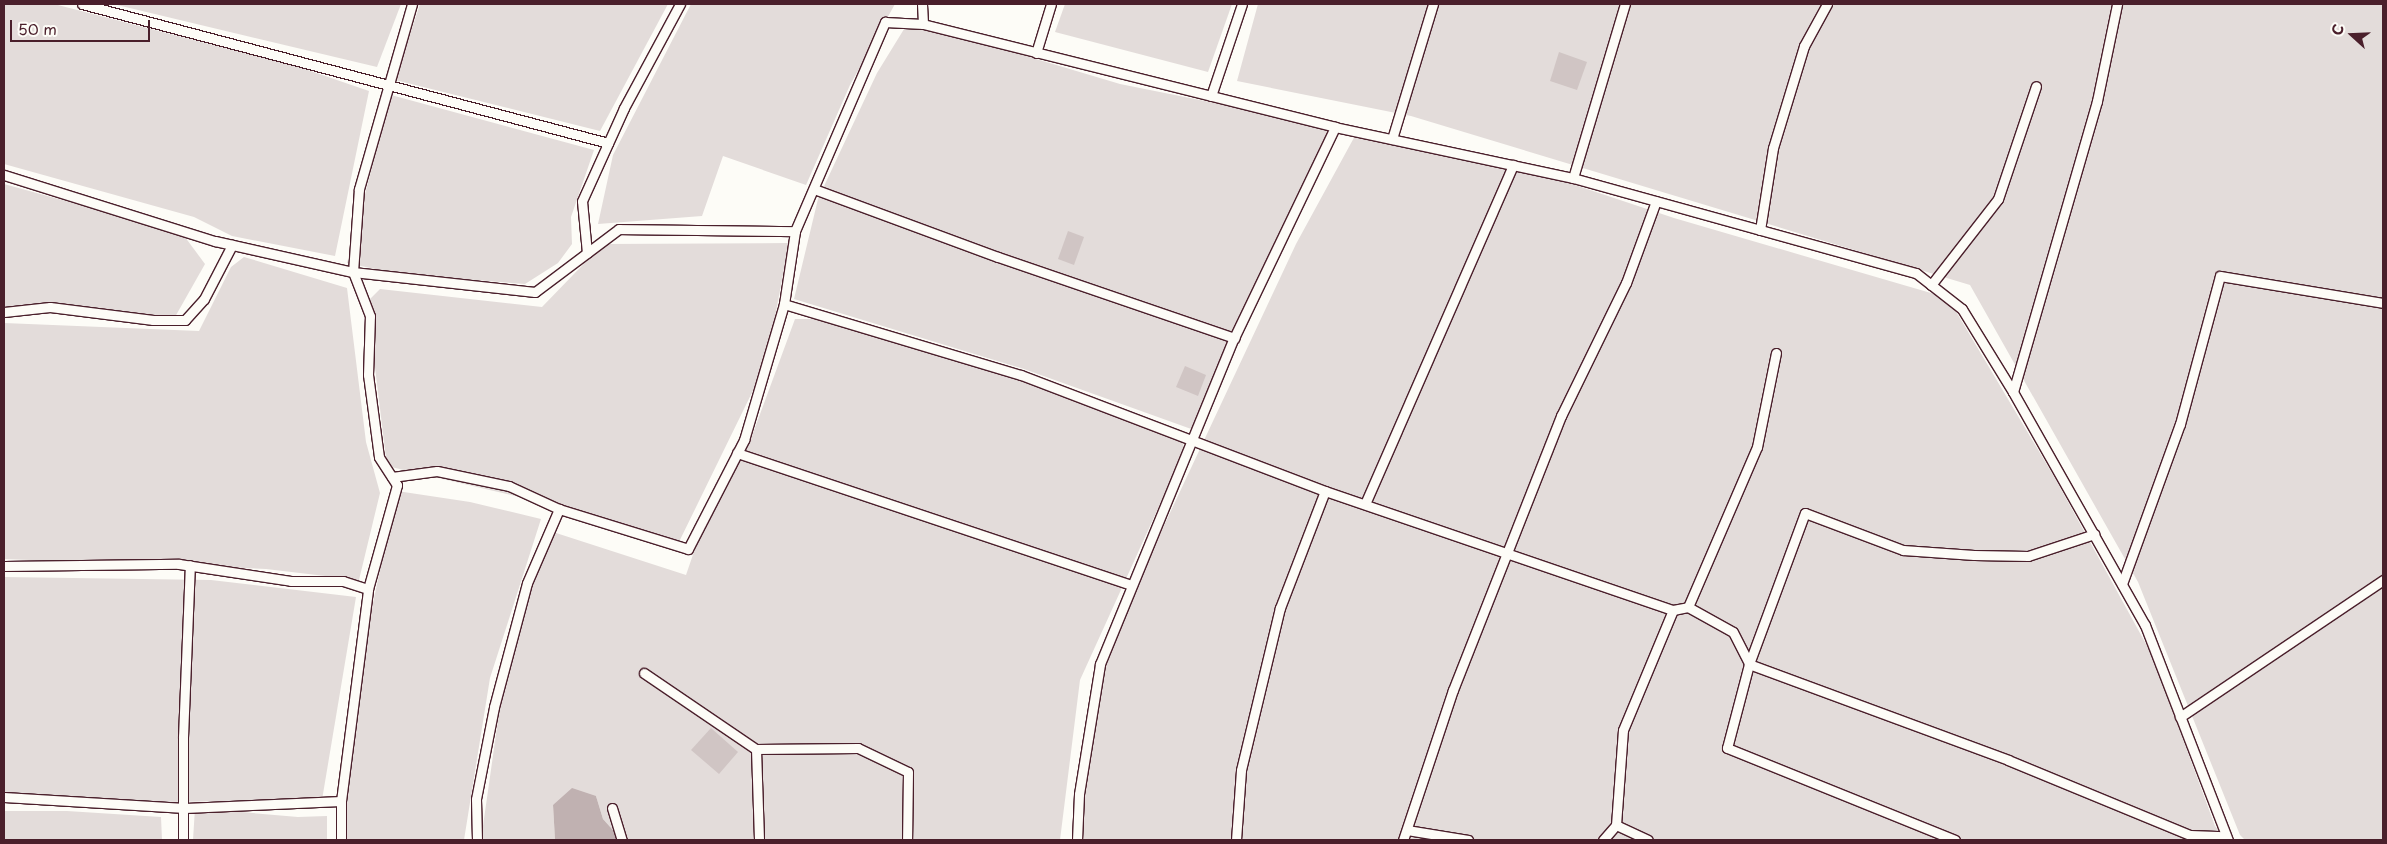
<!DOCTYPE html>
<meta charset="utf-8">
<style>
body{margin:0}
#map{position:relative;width:2387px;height:844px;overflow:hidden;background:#fdfcf7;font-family:"Playpen Sans",sans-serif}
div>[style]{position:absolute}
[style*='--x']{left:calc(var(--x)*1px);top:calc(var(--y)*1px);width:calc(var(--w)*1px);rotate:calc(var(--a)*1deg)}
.green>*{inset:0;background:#e3dcda}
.water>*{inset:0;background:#c0b1b1}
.building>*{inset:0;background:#d0c5c4}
.roads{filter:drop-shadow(1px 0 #4a1f2b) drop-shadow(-1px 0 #4a1f2b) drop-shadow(0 1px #4a1f2b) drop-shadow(0 -1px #4a1f2b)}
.service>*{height:9px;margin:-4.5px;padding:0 4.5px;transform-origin:4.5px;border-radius:4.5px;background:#fdfcf7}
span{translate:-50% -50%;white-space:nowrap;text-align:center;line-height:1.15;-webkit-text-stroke:4.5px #fdfcf7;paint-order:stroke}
.frame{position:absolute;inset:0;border:5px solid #4a1f2b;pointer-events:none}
.north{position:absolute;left:2327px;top:10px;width:50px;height:50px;-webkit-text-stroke:4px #fdfcf7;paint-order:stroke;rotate:290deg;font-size:14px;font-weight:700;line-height:20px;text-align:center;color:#4a1f2b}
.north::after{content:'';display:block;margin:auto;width:18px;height:22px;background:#4a1f2b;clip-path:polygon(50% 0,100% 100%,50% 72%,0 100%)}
.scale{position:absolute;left:10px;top:20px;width:140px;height:22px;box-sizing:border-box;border:2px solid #4a1f2b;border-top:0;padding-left:6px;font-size:15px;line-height:18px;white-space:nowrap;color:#4a1f2b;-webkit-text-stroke:4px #fdfcf7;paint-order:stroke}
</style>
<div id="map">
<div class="green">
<i style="clip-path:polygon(4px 4px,54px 4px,299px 67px,369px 91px,335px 256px,232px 236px,194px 217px,4px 164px)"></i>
<i style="clip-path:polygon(113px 4px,401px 4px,377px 67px)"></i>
<i style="clip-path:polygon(420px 4px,668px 4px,600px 131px,395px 80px)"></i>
<i style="clip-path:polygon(691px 4px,895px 4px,850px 85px,806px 185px,723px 156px,702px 216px,598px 224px,613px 155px)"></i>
<i style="clip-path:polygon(1065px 4px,1232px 4px,1208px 72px,1055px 32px)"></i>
<i style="clip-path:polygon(1258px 4px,2383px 4px,2383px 840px,2245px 840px,2240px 835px,2138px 582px,1970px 285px,1411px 116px,1237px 81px)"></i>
<i style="clip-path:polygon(909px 21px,1120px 84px,1334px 127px,1194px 430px,1024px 369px,794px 299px,818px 199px,877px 73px)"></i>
<i style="clip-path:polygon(391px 95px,594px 150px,571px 217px,572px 244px,558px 263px,525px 284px,399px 274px,347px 263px)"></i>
<i style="clip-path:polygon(1356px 134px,1524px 168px,1674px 218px,1948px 298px,2056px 480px,2152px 655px,2215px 826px,2226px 840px,1073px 840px,1094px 675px,1296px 244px)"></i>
<i style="clip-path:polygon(4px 184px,182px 233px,205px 264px,175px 317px,4px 310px)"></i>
<i style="clip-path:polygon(789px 243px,766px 364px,677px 546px,541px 502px,387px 466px,367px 302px,380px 289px,542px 307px,603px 244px)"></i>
<i style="clip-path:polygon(244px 257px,347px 288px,366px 442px,380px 493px,359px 580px,266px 569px,4px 559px,4px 323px,199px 331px,231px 267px)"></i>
<i style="clip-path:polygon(795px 319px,823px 319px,947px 356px,1069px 397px,1182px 442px,1185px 449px,1080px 680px,1060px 840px,634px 840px,620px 838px,603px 819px,596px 796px,553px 805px,555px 840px,481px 840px,503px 685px,527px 599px,553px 532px,686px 575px,710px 505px,749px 444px)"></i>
<i style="clip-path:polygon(397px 491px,470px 502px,541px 519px,490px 678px,464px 840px,343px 840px,344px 738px)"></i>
<i style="clip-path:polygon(4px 577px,211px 580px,356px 597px,322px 800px,160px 802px,4px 799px)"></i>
<i style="clip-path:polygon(195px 808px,298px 817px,327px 816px,327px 840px,193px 840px)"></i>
<i style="clip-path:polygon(4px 811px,67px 811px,161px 817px,162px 840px,4px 840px)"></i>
</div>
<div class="water">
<i style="clip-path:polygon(572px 788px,596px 796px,603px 819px,620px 838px,618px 840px,555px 840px,553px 805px)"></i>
</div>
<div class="building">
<i style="clip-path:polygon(1559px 52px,1587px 62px,1577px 90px,1550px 81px)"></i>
<i style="clip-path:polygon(1068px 231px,1084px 237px,1074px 265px,1058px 259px)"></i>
<i style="clip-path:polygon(1185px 366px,1206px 375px,1198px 396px,1176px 387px)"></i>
<i style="clip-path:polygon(711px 728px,738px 752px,719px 774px,691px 750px)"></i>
</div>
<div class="roads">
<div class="service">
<i style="--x:82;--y:4;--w:544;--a:14.8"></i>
<i style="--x:922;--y:4;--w:20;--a:87"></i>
<i style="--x:923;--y:24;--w:425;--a:14"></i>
<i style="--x:1335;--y:127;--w:243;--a:12.1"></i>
<i style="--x:1573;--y:178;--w:356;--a:15.5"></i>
<i style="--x:1916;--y:273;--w:58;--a:38"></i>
<i style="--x:1962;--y:309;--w:97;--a:58.4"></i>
<i style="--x:2013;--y:392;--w:268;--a:60.5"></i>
<i style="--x:2145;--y:625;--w:230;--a:68.9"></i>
<i style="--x:1036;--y:53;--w:51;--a:-73"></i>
<i style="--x:1211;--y:96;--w:97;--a:-71.4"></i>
<i style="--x:1392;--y:139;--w:141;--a:-73.1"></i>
<i style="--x:4;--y:175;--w:221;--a:17.4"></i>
<i style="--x:215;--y:241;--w:141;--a:12.7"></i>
<i style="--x:353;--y:272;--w:183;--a:6.3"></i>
<i style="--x:535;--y:292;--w:105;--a:-36.9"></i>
<i style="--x:619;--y:229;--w:176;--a:0.7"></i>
<i style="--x:795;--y:231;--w:228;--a:-66.7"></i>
<i style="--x:885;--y:22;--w:38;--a:3"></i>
<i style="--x:1573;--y:178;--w:182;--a:-73.4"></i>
<i style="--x:814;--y:189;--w:196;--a:20.3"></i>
<i style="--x:998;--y:257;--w:250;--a:18.9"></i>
<i style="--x:1760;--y:230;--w:83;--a:-81"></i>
<i style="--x:1773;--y:148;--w:107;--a:-73.1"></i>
<i style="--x:1804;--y:46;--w:48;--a:-61.3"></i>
<i style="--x:587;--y:253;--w:52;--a:-95.5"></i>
<i style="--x:582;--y:201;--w:102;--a:-65.7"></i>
<i style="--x:624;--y:108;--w:118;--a:-61.7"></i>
<i style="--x:1931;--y:285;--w:109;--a:-52.1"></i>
<i style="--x:1998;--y:199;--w:119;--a:-71.4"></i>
<i style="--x:784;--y:304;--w:247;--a:16.7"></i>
<i style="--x:1021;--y:375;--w:325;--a:20.9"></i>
<i style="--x:1325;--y:491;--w:368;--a:18.9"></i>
<i style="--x:1673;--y:610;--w:15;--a:-11"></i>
<i style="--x:1688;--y:607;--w:174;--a:-66.7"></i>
<i style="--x:1757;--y:447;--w:96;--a:-78.6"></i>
<i style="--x:4;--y:312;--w:46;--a:-6.2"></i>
<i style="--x:50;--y:307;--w:104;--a:7.2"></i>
<i style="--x:153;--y:320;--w:32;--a:0"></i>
<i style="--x:185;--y:320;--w:28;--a:-48"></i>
<i style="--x:204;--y:299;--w:61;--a:-62.6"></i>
<i style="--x:2013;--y:392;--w:303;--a:-73.9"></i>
<i style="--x:2097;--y:101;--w:99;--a:-78.3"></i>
<i style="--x:737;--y:453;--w:416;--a:18.5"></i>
<i style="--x:392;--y:477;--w:45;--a:-7.6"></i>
<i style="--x:437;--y:471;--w:74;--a:11.8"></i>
<i style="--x:509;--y:486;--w:55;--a:24.7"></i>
<i style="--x:1365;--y:504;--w:370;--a:-66.4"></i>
<i style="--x:4;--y:566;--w:175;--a:-0.7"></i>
<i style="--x:179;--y:564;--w:113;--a:8.6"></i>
<i style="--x:291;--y:581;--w:52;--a:0"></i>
<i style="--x:343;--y:581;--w:26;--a:18"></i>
<i style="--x:2122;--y:584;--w:170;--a:-70.1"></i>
<i style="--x:2180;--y:424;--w:153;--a:-74.9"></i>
<i style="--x:2220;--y:276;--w:165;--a:9.4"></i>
<i style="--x:1688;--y:607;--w:51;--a:29.1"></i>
<i style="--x:1733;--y:632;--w:36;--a:63"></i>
<i style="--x:1749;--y:664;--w:276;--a:20.3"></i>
<i style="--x:2008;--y:760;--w:197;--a:22.4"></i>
<i style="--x:2190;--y:835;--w:34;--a:2"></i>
<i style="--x:644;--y:673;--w:135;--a:34.2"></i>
<i style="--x:756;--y:749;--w:91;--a:88.1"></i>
<i style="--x:2180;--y:717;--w:245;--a:-34"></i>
<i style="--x:756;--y:749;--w:102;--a:-0.6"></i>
<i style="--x:858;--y:748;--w:55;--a:25.6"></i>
<i style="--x:908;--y:772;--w:68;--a:90.8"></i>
<i style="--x:4;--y:797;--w:181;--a:3.5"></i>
<i style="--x:185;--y:808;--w:156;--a:-2.6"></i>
<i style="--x:612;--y:808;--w:34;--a:73"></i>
<i style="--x:1616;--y:825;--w:95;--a:-85.8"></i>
<i style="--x:1623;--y:730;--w:130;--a:-67.4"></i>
<i style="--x:1407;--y:830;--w:62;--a:9.3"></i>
<i style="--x:183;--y:840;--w:103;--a:-90"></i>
<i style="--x:183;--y:737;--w:172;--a:-87.7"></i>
<i style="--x:341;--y:840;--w:39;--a:-90"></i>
<i style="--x:341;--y:801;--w:214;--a:-82.7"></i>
<i style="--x:368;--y:589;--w:108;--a:-74.4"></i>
<i style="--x:397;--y:485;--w:33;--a:-123"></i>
<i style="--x:379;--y:457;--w:83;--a:-97.6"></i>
<i style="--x:368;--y:375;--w:59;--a:-88.1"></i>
<i style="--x:370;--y:316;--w:47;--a:-111.1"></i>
<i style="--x:353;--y:272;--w:83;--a:-85.9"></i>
<i style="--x:359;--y:189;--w:192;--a:-74"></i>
<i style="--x:477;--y:840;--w:41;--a:-91.4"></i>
<i style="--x:476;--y:799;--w:94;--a:-78.9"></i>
<i style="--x:494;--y:707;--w:128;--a:-75.1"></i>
<i style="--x:527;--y:583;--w:81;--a:-66.6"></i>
<i style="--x:559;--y:509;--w:135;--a:17.2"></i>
<i style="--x:688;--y:549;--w:123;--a:-62.8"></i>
<i style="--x:744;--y:440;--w:142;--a:-73.6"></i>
<i style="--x:784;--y:304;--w:74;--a:-81.4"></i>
<i style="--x:1077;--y:840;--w:46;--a:-87.5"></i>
<i style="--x:1079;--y:794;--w:132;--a:-80.8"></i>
<i style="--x:1100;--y:664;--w:352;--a:-67.7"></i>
<i style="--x:1234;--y:338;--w:234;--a:-64.4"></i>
<i style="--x:1236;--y:840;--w:70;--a:-85.9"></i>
<i style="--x:1241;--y:770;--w:167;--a:-76.5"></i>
<i style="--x:1280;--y:608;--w:125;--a:-69"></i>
<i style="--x:1403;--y:840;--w:158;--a:-71.6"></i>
<i style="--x:1453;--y:690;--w:295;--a:-68.5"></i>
<i style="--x:1561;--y:416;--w:148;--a:-64"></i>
<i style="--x:1626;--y:283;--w:87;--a:-69.9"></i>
<i style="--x:1603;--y:840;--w:20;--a:-49"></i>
<i style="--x:1616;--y:825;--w:35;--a:25"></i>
<i style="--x:1955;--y:840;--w:246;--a:-158"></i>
<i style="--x:1727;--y:748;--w:87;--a:-75.3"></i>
<i style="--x:1749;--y:664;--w:161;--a:-69.7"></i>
<i style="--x:1805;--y:513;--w:105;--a:20.7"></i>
<i style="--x:1903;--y:550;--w:71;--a:4"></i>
<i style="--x:1974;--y:555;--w:54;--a:1.1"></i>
<i style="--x:2028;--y:556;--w:70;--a:-18.4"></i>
</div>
</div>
<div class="frame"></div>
<div class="north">С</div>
<div class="scale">50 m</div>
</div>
